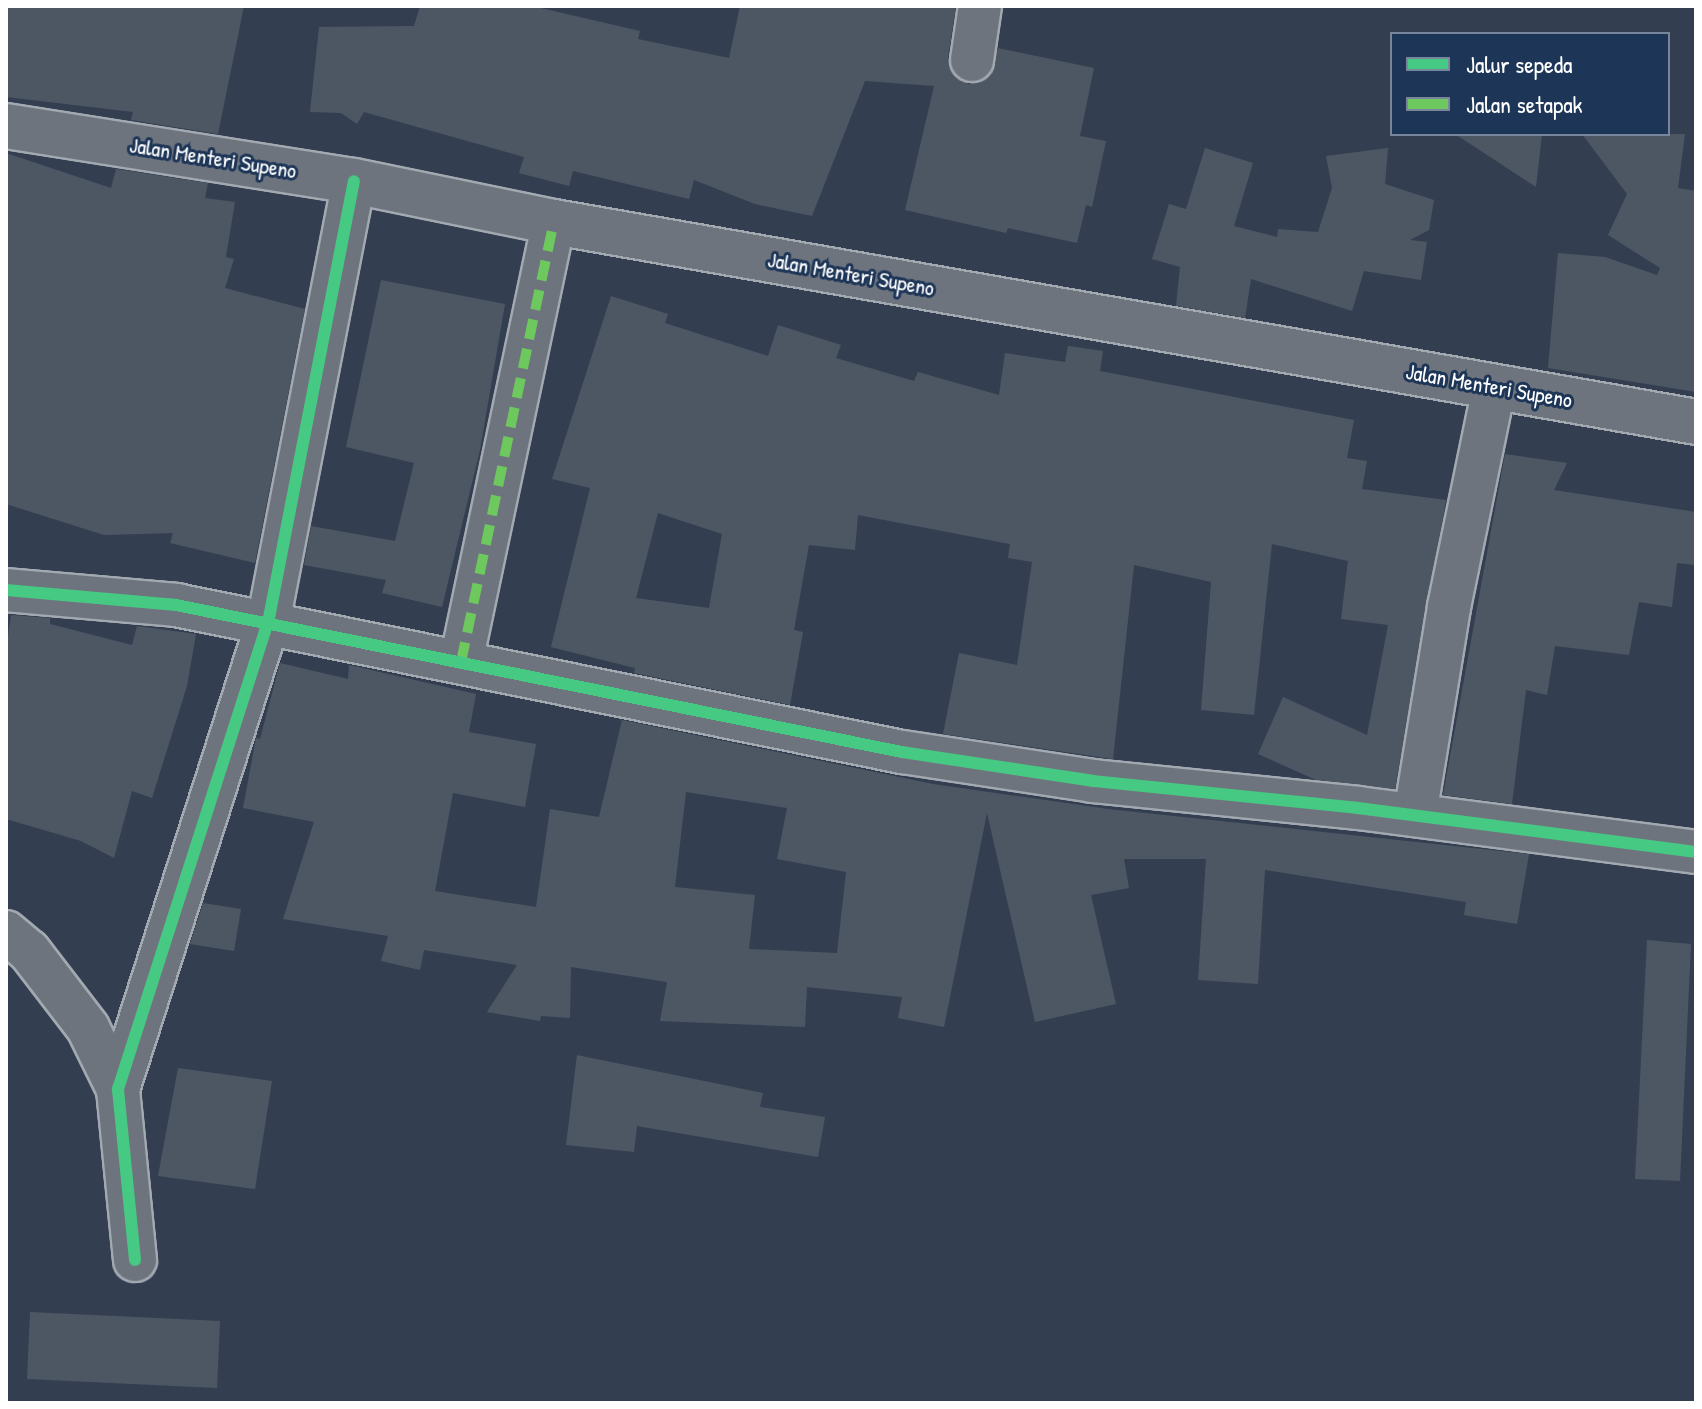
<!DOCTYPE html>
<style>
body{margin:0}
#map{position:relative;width:1702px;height:1409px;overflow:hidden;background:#333f51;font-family:"Patrick Hand",sans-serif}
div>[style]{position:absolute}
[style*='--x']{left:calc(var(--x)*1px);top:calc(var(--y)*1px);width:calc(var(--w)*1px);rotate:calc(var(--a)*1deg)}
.building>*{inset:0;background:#4d5764}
.roads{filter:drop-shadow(2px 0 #a3a9b1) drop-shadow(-2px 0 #a3a9b1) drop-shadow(0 2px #a3a9b1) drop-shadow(0 -2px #a3a9b1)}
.street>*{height:42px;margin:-21px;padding:0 21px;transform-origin:21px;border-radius:21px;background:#6e747e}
.secondary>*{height:44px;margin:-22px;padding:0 22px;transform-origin:22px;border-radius:22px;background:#6e747e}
.quiet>*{height:10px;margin-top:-5px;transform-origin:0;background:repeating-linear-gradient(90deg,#6dc95d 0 20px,transparent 0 30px)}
.cycleway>*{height:12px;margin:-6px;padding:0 6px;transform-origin:6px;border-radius:6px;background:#46c982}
span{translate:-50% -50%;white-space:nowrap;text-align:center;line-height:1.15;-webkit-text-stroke:6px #1d3557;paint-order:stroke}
.street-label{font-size:22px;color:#fff}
.frame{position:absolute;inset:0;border:8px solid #fff;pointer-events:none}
.legend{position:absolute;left:1390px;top:32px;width:280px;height:104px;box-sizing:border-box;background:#1d3557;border:2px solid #77869a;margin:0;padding:10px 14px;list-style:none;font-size:24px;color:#fff}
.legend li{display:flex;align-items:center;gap:16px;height:40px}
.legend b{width:40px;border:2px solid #77869a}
</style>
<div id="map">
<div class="building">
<i style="clip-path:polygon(6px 6px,244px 6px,218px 134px,131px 120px,133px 112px,6px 97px)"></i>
<i style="clip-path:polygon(420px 6px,532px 6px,640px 31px,638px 39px,729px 58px,740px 6px,956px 6px,948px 57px,958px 79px,969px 84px,990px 75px,998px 48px,1094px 68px,1080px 136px,1106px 141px,1092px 207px,1086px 205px,1077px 243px,1008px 228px,1006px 233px,905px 210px,934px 86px,865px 81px,812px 216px,755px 204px,694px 180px,689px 199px,573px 171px,569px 186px,519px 173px,524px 157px,364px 112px,357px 124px,341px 113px,310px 112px,319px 27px,414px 26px)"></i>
<i style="clip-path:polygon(1455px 134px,1542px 134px,1536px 187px)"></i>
<i style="clip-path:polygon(1582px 134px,1685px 134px,1678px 188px,1696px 191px,1696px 392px,1548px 368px,1558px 253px,1605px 257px,1657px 275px,1660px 268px,1608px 235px,1627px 194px)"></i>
<i style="clip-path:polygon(1205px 148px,1253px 163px,1234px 226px,1277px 237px,1278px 229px,1318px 232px,1332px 188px,1326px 156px,1388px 148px,1385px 184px,1434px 200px,1429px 230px,1410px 240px,1427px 242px,1421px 280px,1364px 271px,1352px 311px,1251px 279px,1245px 318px,1176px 306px,1180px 267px,1152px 259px,1169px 204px,1186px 209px)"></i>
<i style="clip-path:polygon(6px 153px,111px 188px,116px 169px,208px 183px,205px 198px,235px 202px,226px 257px,234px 259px,225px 288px,305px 309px,255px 563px,170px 543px,173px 533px,104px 535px,6px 504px)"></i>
<i style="clip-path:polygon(381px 280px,505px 304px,480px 450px,442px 607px,382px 593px,386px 580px,304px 565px,311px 526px,395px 541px,414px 463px,346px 447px)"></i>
<i style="clip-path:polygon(evenodd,611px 296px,668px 314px,665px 323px,768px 356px,778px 325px,841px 345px,836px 358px,914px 381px,918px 372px,999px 395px,1005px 353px,1065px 362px,1068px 346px,1103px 351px,1100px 371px,1354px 420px,1347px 458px,1367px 461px,1362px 489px,1446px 500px,1395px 789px,1316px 780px,1258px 754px,1283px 697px,1367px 735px,1388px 625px,1341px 619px,1348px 561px,1272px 544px,1254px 715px,1201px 710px,1211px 582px,1134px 565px,1113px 759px,943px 734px,959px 653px,1017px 665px,1032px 562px,1008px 558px,1010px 544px,858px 515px,855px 550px,809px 545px,794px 630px,803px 632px,790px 705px,634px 673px,635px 668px,551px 647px,590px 488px,552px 479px,611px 296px,658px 513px,722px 534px,709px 608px,636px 598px,658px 513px)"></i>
<i style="clip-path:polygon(1505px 454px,1567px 463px,1554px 490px,1696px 512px,1696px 565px,1677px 563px,1672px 607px,1639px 602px,1629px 655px,1555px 646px,1547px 695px,1526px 690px,1512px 804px,1443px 795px)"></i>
<i style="clip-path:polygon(11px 615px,50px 618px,50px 624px,132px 645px,137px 626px,196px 634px,187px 686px,152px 798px,132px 791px,114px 858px,81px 841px,6px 819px,6px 650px)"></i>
<i style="clip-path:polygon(evenodd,280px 663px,348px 679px,349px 665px,476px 694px,469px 732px,536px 744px,525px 807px,453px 793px,435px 891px,536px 907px,550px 809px,599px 817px,622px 720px,933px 784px,1108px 809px,1529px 854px,1517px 924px,1464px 915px,1466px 902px,1265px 870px,1258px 984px,1198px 980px,1206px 859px,1124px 859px,1129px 888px,1091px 895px,1116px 1004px,1035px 1022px,987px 813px,944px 1027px,898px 1018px,902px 997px,807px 987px,805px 1027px,660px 1021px,667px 982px,571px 967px,570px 1018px,541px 1016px,540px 1021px,487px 1012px,517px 965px,424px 950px,420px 970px,381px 961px,388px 936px,283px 919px,314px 822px,243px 808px,256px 738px,260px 739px,280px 663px,686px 792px,787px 808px,777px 859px,846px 872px,837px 953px,749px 949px,755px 895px,675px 887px,686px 792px)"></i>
<i style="clip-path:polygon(203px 903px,241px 909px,234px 951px,190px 944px)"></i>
<i style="clip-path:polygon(1647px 940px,1691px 944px,1680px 1181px,1635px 1179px)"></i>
<i style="clip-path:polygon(577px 1055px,763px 1093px,760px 1107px,825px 1117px,818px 1157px,637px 1126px,634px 1152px,566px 1145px)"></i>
<i style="clip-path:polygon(178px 1068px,272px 1081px,255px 1189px,158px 1176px)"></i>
<i style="clip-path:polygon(30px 1312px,220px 1321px,217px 1388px,27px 1379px)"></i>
</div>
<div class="roads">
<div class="street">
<i style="--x:972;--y:60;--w:55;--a:-81.6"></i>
<i style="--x:6;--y:590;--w:171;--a:5"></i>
<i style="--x:176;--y:605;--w:741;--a:11.45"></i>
<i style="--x:902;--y:752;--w:193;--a:8.6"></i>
<i style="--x:1093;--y:781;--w:266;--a:5.8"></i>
<i style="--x:1358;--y:808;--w:341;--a:7.4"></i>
<i style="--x:461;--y:662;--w:450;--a:-78.1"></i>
<i style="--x:1415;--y:815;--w:211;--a:-80.7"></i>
<i style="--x:1449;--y:607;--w:225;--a:-78.4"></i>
<i style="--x:6;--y:932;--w:30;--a:40"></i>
<i style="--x:29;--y:951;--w:97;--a:52.5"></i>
<i style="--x:88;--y:1028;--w:68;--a:63.8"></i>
<i style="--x:135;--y:1260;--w:172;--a:-95.7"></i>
<i style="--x:118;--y:1089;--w:490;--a:-72.2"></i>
<i style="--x:268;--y:623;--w:450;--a:-79"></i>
</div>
<div class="secondary">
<i style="--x:6;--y:126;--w:352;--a:9"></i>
<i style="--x:354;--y:181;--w:204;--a:11.6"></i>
<i style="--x:554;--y:222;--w:1159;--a:9.93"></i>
</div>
</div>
<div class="quiet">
<i style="--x:461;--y:662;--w:450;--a:-78.1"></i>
</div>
<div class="cycleway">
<i style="--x:6;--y:590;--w:171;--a:5"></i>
<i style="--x:176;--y:605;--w:741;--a:11.45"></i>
<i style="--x:902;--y:752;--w:193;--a:8.6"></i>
<i style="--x:1093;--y:781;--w:266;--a:5.8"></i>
<i style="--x:1358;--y:808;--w:341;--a:7.4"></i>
<i style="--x:135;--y:1260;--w:172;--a:-95.7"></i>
<i style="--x:118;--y:1089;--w:490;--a:-72.2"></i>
<i style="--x:268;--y:623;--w:450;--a:-79"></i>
</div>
<div class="street-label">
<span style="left:213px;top:158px;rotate:9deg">Jalan Menteri Supeno</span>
<span style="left:851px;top:274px;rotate:10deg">Jalan Menteri Supeno</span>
<span style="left:1489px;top:386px;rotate:10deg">Jalan Menteri Supeno</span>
</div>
<div class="frame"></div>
<ul class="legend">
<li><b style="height:10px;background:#46c982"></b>Jalur sepeda</li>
<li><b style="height:10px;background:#6dc95d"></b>Jalan setapak</li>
</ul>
</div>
